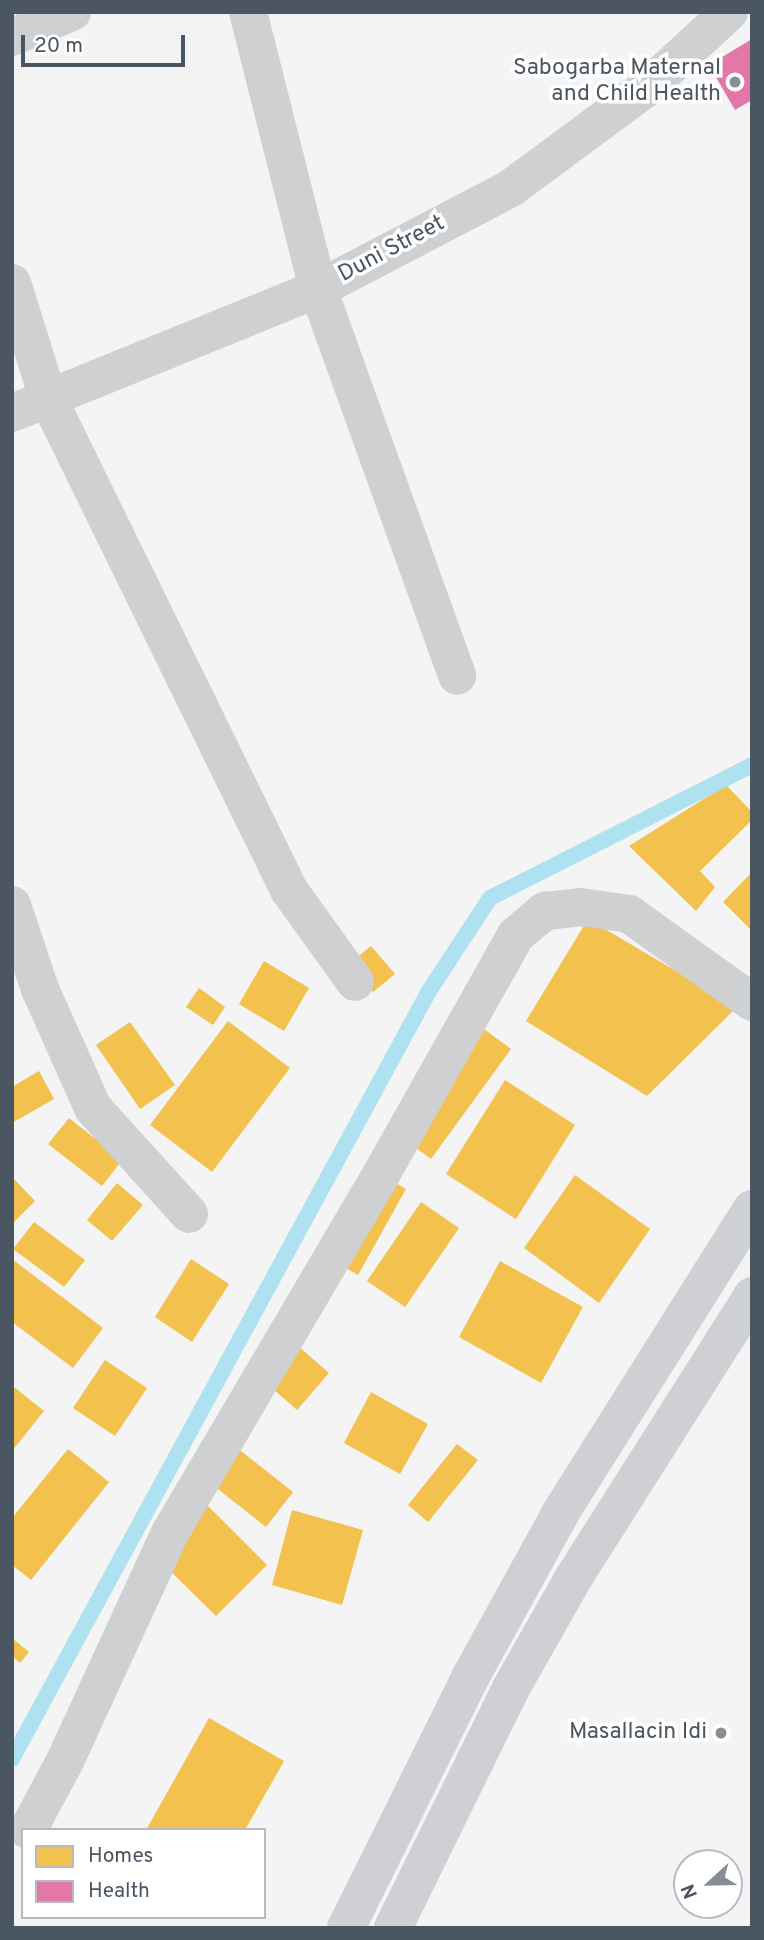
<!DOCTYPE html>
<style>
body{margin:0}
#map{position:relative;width:764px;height:1940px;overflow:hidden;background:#f4f4f4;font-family:Overpass,sans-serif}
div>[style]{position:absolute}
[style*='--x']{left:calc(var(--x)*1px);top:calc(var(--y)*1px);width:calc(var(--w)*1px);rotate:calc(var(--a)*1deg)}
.homes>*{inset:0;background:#f2c14e}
.health>*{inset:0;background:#e377a8}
.stream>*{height:16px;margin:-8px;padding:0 8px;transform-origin:8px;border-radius:8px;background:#aee2f0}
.minor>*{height:38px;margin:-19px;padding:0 19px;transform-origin:19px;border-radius:19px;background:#ced0d2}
.secondary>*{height:38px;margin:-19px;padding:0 19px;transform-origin:19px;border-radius:19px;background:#ced0d4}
.dots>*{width:19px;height:19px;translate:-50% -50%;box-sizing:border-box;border:4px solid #fff;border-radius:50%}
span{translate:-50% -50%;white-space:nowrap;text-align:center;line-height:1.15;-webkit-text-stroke:7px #fff;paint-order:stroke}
.poi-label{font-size:23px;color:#4a5661}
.right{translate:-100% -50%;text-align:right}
.street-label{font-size:23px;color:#4a5661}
.frame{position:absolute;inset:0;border:14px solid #4a5661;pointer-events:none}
.legend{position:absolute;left:21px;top:1828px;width:245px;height:91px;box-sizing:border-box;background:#fff;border:2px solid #b7bbc0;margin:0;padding:9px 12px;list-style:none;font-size:21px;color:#4a5661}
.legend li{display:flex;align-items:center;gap:14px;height:35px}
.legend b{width:35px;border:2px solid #b7bbc0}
.north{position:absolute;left:673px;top:1849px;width:70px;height:70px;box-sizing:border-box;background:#fff;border:2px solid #b7bbc0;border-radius:50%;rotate:248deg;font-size:19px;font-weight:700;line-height:28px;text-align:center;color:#4a5661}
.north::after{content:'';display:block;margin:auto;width:24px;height:32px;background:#868d94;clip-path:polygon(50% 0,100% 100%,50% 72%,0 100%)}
.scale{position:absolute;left:21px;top:35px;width:164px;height:32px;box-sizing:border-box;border:4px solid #4a5661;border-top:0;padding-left:9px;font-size:21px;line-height:24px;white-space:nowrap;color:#4a5661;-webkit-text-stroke:5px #fff;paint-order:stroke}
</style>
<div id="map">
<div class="homes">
<i style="clip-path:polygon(726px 785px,752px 812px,752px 820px,700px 871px,715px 887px,696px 911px,629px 846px)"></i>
<i style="clip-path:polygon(752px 872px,752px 931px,723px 902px)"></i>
<i style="clip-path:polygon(588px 919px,737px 1007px,647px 1096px,526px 1021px)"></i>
<i style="clip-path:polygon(371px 946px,395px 974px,373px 992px,349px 964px)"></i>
<i style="clip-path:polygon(264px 961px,309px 988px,284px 1031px,239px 1004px)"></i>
<i style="clip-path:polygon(199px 988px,225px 1007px,213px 1025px,186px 1007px)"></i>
<i style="clip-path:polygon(228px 1021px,290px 1068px,212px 1172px,150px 1125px)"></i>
<i style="clip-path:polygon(473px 1021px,511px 1049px,431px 1159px,393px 1131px)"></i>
<i style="clip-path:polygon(130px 1022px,175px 1085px,140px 1109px,96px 1045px)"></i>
<i style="clip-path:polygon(39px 1071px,54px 1099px,12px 1123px,12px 1087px)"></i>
<i style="clip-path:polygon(505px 1080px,575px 1125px,516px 1219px,446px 1174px)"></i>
<i style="clip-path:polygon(69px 1118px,122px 1160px,102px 1186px,48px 1144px)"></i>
<i style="clip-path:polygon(371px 1169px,406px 1189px,358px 1275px,323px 1255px)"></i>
<i style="clip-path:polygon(575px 1175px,650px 1229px,599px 1303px,524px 1248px)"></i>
<i style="clip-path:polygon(12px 1177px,35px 1201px,12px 1224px)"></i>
<i style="clip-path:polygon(117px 1183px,143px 1205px,112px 1241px,87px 1220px)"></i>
<i style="clip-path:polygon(421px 1202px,459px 1228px,405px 1307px,367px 1281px)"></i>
<i style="clip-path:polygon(34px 1222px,85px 1260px,64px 1287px,13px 1249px)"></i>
<i style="clip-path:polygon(12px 1259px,103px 1328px,73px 1368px,12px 1322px)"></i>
<i style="clip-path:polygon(191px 1259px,229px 1284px,192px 1342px,155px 1317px)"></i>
<i style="clip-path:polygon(500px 1261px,583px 1307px,541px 1383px,459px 1337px)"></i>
<i style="clip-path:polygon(289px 1338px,329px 1373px,297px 1410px,257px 1375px)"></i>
<i style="clip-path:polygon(105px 1360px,147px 1388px,115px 1436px,73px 1408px)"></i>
<i style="clip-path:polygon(14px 1387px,44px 1411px,12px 1451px,12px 1390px)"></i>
<i style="clip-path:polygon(371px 1392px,428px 1424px,400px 1474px,344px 1443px)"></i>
<i style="clip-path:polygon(227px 1440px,293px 1492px,266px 1527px,200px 1475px)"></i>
<i style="clip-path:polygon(457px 1444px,478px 1460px,428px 1522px,408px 1505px)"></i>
<i style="clip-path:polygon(68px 1449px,109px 1482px,31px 1580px,12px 1565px,12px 1518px)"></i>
<i style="clip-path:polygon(204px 1502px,267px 1565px,216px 1616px,152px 1553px)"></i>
<i style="clip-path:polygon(292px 1510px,363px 1530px,342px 1605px,272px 1585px)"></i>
<i style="clip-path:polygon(12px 1638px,29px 1652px,20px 1663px,12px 1656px)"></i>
<i style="clip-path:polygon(209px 1718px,284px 1761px,245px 1830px,146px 1830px)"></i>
</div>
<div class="health">
<i style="clip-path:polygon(752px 39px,752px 100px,735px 110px,709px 65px)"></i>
</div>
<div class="stream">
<i style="--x:12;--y:1759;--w:874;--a:-61.5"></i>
<i style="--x:429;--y:991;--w:111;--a:-56.7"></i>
<i style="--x:490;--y:898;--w:294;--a:-26.9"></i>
</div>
<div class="minor">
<i style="--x:248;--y:12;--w:286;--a:75.8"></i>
<i style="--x:318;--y:289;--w:411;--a:70.2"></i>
<i style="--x:12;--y:37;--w:65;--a:-22.6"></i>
<i style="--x:12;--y:283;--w:121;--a:72.6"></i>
<i style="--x:48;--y:398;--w:548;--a:63.9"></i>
<i style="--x:289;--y:890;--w:113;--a:54.3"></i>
<i style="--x:12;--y:413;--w:330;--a:-22.1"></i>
<i style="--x:318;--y:289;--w:218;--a:-27.6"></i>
<i style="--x:511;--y:188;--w:172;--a:-36.5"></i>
<i style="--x:649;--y:86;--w:109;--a:-42.8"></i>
<i style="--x:12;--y:905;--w:89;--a:71.6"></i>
<i style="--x:40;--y:989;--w:130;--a:66"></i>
<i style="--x:93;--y:1108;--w:143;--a:47.8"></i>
<i style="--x:28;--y:1830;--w:78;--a:-61.8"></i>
<i style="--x:65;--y:1761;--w:251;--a:-65.3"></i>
<i style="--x:170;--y:1533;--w:410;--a:-59.5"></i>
<i style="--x:378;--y:1180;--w:281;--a:-60.6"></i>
<i style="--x:516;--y:935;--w:38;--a:-40"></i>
<i style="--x:545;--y:911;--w:36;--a:-6"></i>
<i style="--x:581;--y:907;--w:49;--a:8.3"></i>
<i style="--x:629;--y:914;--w:151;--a:35.6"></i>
</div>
<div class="secondary">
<i style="--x:346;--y:1928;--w:281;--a:-63.6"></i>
<i style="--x:471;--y:1676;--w:187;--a:-61.2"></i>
<i style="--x:561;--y:1512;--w:358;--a:-57.8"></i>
<i style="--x:393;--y:1928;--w:267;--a:-63.8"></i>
<i style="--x:511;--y:1688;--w:128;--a:-60.4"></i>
<i style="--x:574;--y:1577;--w:333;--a:-57.6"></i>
</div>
<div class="dots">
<i style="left:735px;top:82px;background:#868d94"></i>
<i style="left:721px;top:1733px;background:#868d94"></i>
</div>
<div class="poi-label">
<span class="right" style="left:721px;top:82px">Sabogarba Maternal<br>and Child Health</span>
<span class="right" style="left:707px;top:1733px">Masallacin Idi</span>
</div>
<div class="street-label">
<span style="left:392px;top:250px;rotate:-28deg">Duni Street</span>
</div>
<div class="frame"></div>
<ul class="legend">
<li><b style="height:19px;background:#f2c14e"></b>Homes</li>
<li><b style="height:19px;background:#e377a8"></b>Health</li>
</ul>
<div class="north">N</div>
<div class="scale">20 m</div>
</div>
